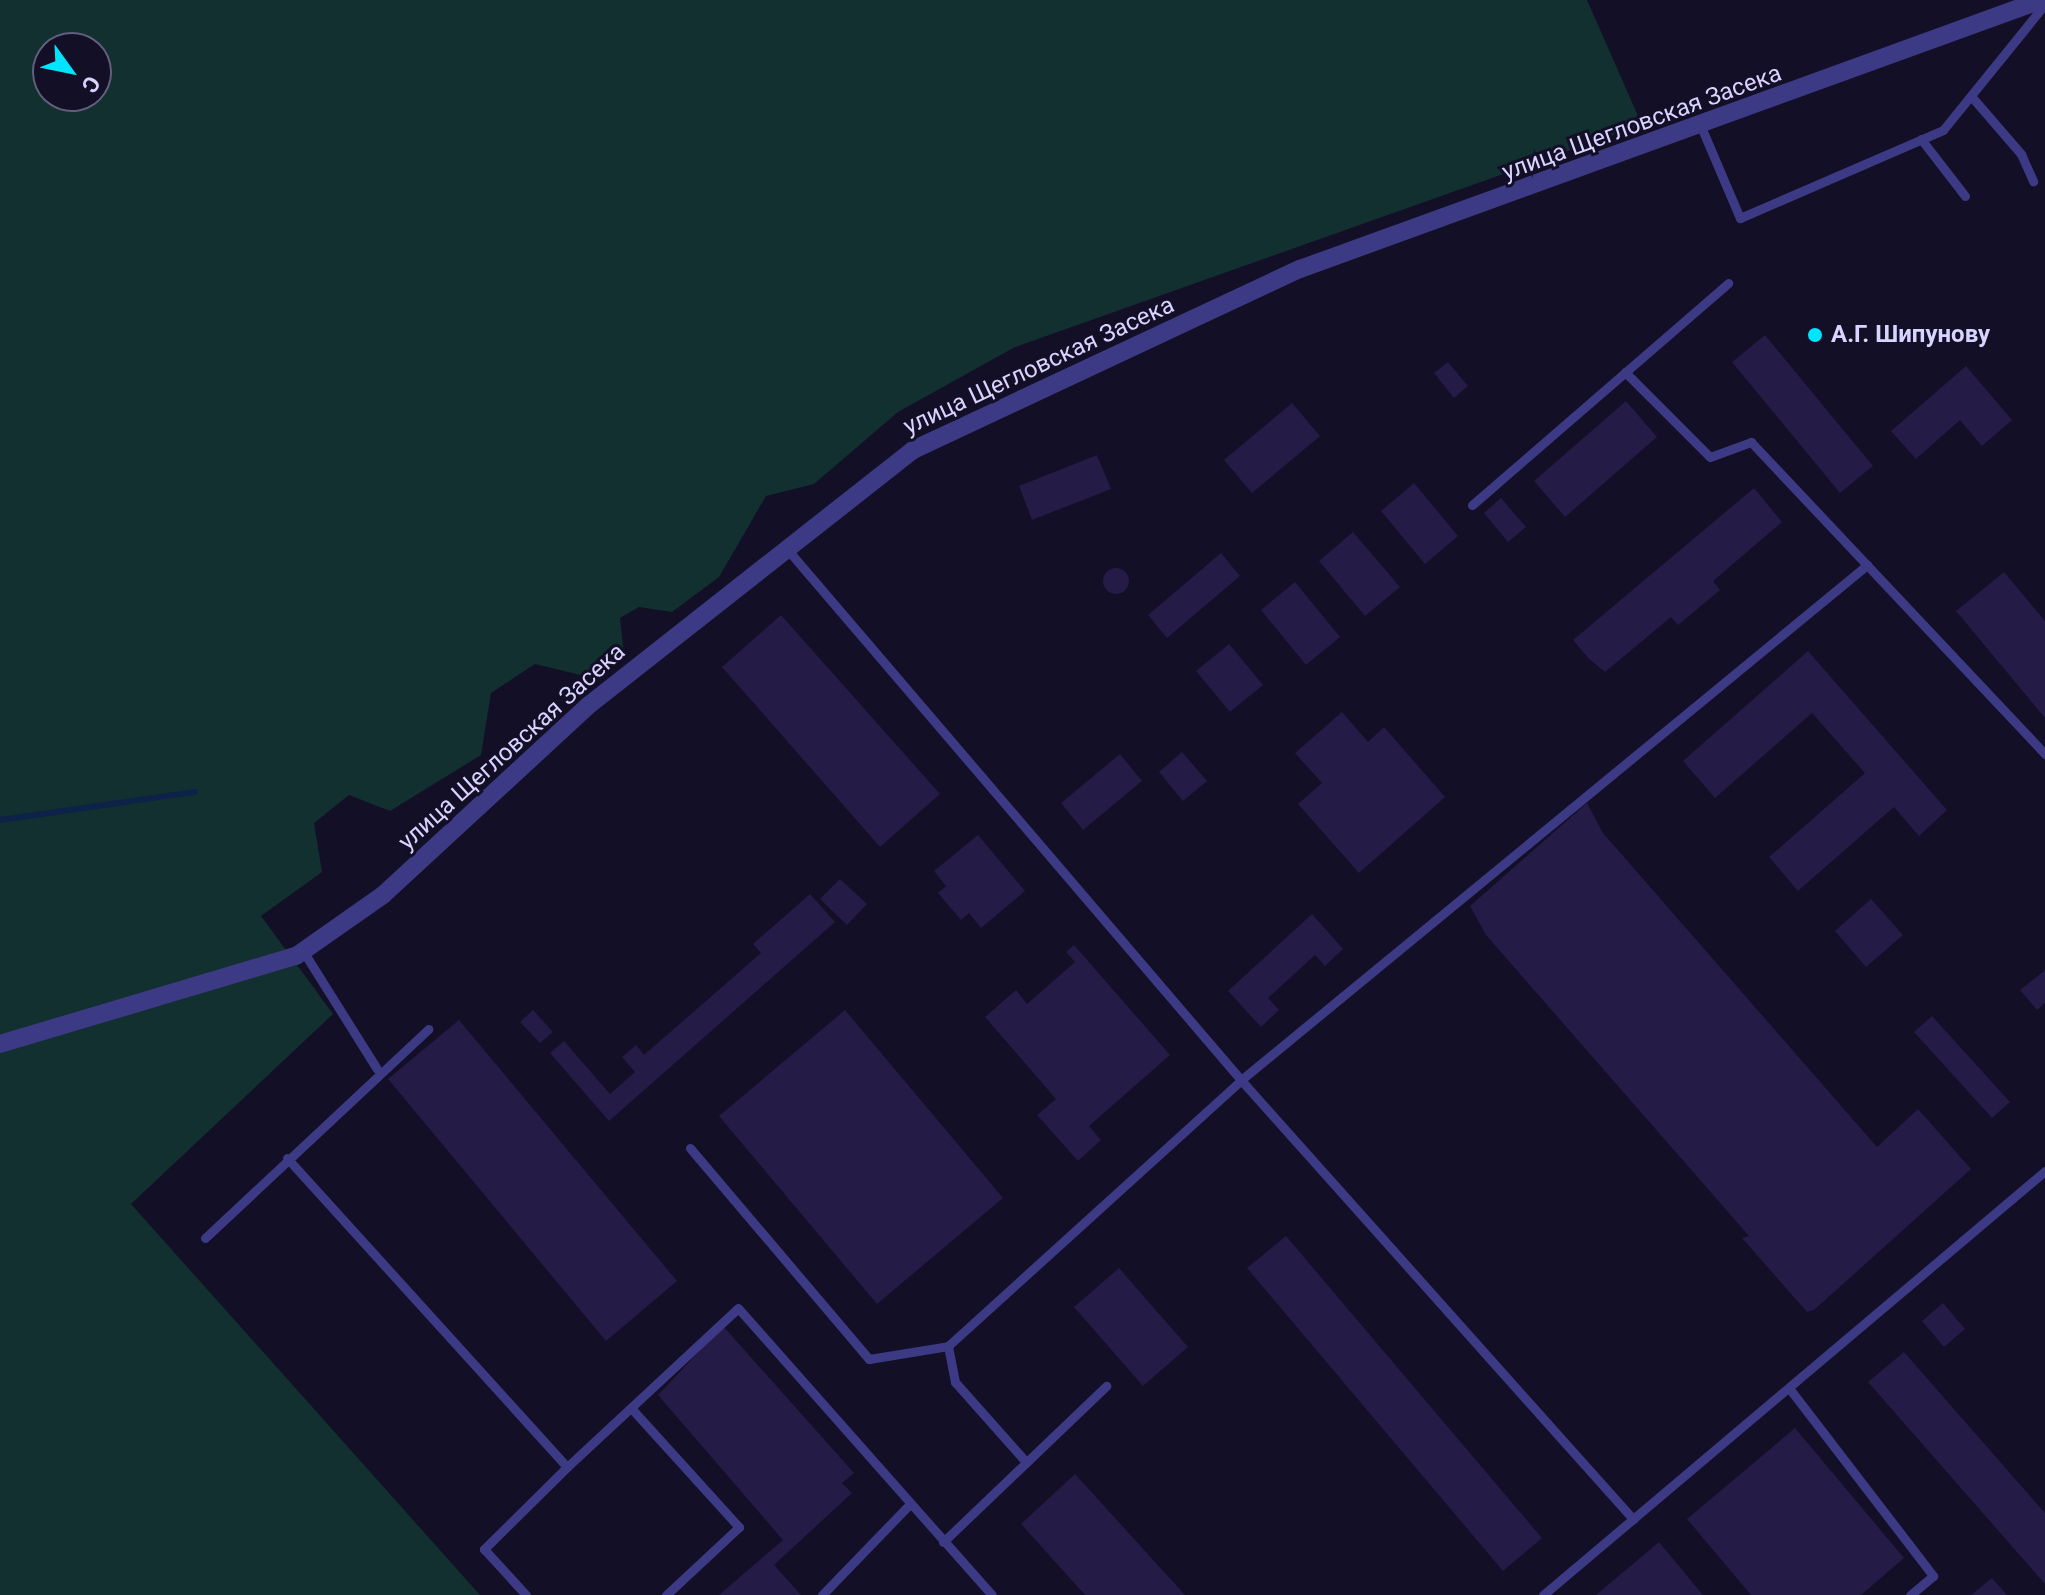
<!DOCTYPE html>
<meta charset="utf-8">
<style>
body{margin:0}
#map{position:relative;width:2045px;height:1595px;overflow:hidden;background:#130f26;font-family:Roboto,sans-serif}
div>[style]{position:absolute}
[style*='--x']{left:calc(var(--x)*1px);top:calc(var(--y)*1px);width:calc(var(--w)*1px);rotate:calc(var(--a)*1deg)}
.green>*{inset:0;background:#12302f}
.stream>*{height:6px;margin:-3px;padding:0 3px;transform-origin:3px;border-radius:3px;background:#0c2248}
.building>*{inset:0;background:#241b47}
.round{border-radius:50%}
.service>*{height:9px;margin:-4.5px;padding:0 4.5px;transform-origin:4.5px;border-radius:4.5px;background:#3d3a85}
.minor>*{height:18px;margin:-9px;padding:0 9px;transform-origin:9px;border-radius:9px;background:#3d3a85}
.dots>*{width:22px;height:22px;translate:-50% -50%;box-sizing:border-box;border:4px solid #130f26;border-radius:50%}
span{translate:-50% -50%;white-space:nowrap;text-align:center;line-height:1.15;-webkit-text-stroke:6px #130f26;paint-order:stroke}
.street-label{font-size:24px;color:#d9d4ff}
.poi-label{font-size:24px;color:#d9d4ff;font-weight:700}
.left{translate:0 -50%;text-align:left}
.north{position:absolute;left:32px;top:32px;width:80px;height:80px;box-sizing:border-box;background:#130f26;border:2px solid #625e7d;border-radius:50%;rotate:123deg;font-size:22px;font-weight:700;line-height:32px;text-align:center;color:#d9d4ff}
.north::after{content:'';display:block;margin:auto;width:28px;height:36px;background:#00e5ff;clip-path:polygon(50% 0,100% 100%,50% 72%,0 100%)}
</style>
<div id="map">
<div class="green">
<i style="clip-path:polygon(evenodd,0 0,1587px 0,1642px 125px,1015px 347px,898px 412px,814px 484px,766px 496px,719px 577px,672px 612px,639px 607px,620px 618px,624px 655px,593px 678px,535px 664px,491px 693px,481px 755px,390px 811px,349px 795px,314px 823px,322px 872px,261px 916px,333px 1014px,131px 1204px,480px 1595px,0 1595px,0 0,48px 48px,96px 48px,96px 96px,48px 96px,48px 48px)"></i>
</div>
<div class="stream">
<i style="--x:0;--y:820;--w:197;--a:-8.2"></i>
</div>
<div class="building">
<i style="clip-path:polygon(1765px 335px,1873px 466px,1840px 493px,1732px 362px)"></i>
<i style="clip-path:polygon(1448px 362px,1468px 386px,1454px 398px,1434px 373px)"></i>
<i style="clip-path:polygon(1966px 366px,2012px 420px,1982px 446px,1960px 420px,1916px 459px,1891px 431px)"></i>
<i style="clip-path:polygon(1626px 401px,1657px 437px,1565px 517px,1534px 481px)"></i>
<i style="clip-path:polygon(1292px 403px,1320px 436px,1252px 493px,1224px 460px)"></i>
<i style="clip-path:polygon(1097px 455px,1111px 489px,1032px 520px,1019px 486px)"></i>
<i style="clip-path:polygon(1414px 483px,1458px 536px,1425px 564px,1381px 511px)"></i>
<i style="clip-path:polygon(1754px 488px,1782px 522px,1713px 581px,1720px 590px,1678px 625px,1671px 617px,1605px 672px,1589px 659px,1573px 640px)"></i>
<i style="clip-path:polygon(1501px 498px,1526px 527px,1508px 542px,1484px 513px)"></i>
<i style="clip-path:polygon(1353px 532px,1400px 587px,1365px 616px,1319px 561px)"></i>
<i style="clip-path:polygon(1221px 553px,1240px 576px,1167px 638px,1148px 615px)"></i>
<i class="round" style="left:1103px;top:568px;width:26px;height:26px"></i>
<i style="clip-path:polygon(2004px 572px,2045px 621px,2045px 718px,1956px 611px)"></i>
<i style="clip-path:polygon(1295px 582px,1340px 637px,1306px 665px,1261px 610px)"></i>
<i style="clip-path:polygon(781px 615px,940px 794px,880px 847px,722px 667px)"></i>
<i style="clip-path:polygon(1229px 644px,1263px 685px,1230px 712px,1196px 671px)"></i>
<i style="clip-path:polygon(1808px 651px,1947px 810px,1919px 836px,1894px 807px,1798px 891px,1769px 857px,1865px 773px,1812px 713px,1715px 798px,1683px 761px)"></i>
<i style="clip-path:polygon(1342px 712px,1368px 742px,1384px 727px,1445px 797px,1359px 873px,1298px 804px,1322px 783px,1295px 753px)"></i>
<i style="clip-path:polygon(1182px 752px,1207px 781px,1183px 801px,1159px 772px)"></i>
<i style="clip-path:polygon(1120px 754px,1142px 781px,1083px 830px,1061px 803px)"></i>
<i style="clip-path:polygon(1587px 803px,1603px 833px,1877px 1147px,1918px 1109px,1971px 1169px,1814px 1310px,1807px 1312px,1742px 1238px,1749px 1236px,1486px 935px,1470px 906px)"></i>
<i style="clip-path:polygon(978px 835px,1025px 891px,981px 928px,969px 913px,961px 920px,938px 893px,946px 886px,934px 871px)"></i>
<i style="clip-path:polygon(840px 879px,867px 904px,847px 925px,820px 899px)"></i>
<i style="clip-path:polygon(810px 894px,835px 922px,609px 1121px,550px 1053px,564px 1041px,610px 1094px,635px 1072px,622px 1057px,636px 1045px,644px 1055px,761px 953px,753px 944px)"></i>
<i style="clip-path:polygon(1871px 899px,1903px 935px,1866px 967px,1835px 931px)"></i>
<i style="clip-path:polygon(1312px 914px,1343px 949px,1325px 966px,1315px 955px,1268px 998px,1279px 1010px,1261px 1027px,1228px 991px)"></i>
<i style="clip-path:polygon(1074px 945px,1170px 1055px,1089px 1126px,1101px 1140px,1078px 1161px,1037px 1115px,1056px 1099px,985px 1017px,1016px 990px,1027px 1004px,1075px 962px,1066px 952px)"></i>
<i style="clip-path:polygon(2045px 970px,2045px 1003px,2037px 1010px,2020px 990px)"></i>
<i style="clip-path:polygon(533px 1010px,553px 1032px,540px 1043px,520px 1022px)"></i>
<i style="clip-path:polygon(845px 1010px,1003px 1198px,877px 1304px,719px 1116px)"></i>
<i style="clip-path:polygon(1932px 1016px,2010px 1102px,1992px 1118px,1914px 1032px)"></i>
<i style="clip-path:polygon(459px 1020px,677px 1281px,606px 1341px,388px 1079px)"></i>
<i style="clip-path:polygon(1286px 1236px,1542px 1538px,1503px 1571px,1247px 1268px)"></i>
<i style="clip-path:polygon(1119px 1268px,1188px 1347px,1143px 1386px,1074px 1307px)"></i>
<i style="clip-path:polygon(1943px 1303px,1965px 1329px,1944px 1347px,1922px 1321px)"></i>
<i style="clip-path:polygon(723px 1326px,854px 1473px,842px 1483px,852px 1493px,774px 1565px,801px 1595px,719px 1595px,783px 1540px,658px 1395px)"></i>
<i style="clip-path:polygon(1904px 1352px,2045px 1513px,2045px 1584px,1868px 1382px)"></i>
<i style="clip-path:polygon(1795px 1428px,1904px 1558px,1861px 1595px,1751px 1595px,1687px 1519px)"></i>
<i style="clip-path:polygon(1075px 1474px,1185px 1595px,1085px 1595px,1021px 1524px)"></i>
<i style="clip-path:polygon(1659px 1542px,1703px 1595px,1596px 1595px)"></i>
<i style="clip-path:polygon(1992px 1578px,2007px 1595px,1971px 1595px)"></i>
</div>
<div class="service">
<i style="--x:1971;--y:96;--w:77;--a:49.2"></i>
<i style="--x:2021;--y:154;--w:30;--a:66"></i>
<i style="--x:1702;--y:129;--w:97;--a:66.9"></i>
<i style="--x:1740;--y:218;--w:221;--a:-23.4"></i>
<i style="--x:1943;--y:130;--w:162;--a:-51"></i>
<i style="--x:1921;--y:139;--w:72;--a:52.3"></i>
<i style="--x:1625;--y:372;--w:120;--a:45"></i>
<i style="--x:1710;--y:457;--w:44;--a:-20.1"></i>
<i style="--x:1751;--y:442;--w:429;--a:46.7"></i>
<i style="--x:1472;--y:505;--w:339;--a:-40.9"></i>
<i style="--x:787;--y:549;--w:699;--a:49.47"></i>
<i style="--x:1241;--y:1080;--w:589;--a:48.24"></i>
<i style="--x:303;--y:951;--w:139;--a:57.9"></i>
<i style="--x:690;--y:1148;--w:277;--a:49.7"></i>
<i style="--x:869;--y:1359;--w:80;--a:-9.3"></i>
<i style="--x:948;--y:1346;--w:396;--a:-42.2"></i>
<i style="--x:1241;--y:1080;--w:811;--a:-39.44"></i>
<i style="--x:287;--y:1158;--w:417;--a:47.8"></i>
<i style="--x:567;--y:1467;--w:117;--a:135.3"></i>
<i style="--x:484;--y:1549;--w:62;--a:47.6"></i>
<i style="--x:205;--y:1238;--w:306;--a:-43.1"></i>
<i style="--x:948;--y:1346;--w:37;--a:79"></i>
<i style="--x:955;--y:1382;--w:107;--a:48.4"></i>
<i style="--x:1789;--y:1388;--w:237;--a:52.5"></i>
<i style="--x:1933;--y:1576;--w:30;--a:140"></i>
<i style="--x:631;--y:1408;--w:161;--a:47.8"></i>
<i style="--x:739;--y:1527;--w:100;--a:137"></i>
<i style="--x:567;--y:1467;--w:233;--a:-42.9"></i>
<i style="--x:738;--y:1308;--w:383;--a:48.5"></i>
<i style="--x:943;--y:1542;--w:226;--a:-43.7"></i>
<i style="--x:822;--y:1595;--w:124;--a:-46"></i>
<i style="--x:1543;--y:1595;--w:657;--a:-40.19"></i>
</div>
<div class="minor">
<i style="--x:0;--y:1044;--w:309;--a:-16.6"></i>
<i style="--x:296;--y:956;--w:106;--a:-35"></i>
<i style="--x:383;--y:895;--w:280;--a:-42.7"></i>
<i style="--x:589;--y:705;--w:412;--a:-38.2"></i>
<i style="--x:913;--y:450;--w:427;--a:-25.1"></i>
<i style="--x:1300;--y:269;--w:788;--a:-19.95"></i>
</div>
<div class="dots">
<i style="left:1815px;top:335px;background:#00e5ff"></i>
</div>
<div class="street-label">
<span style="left:1642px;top:123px;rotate:-20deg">улица Щегловская Засека</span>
<span style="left:1039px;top:366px;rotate:-25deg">улица Щегловская Засека</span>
<span style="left:512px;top:747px;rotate:-42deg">улица Щегловская Засека</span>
</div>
<div class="poi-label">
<span class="left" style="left:1831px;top:335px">А.Г. Шипунову</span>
</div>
<div class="north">С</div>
</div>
